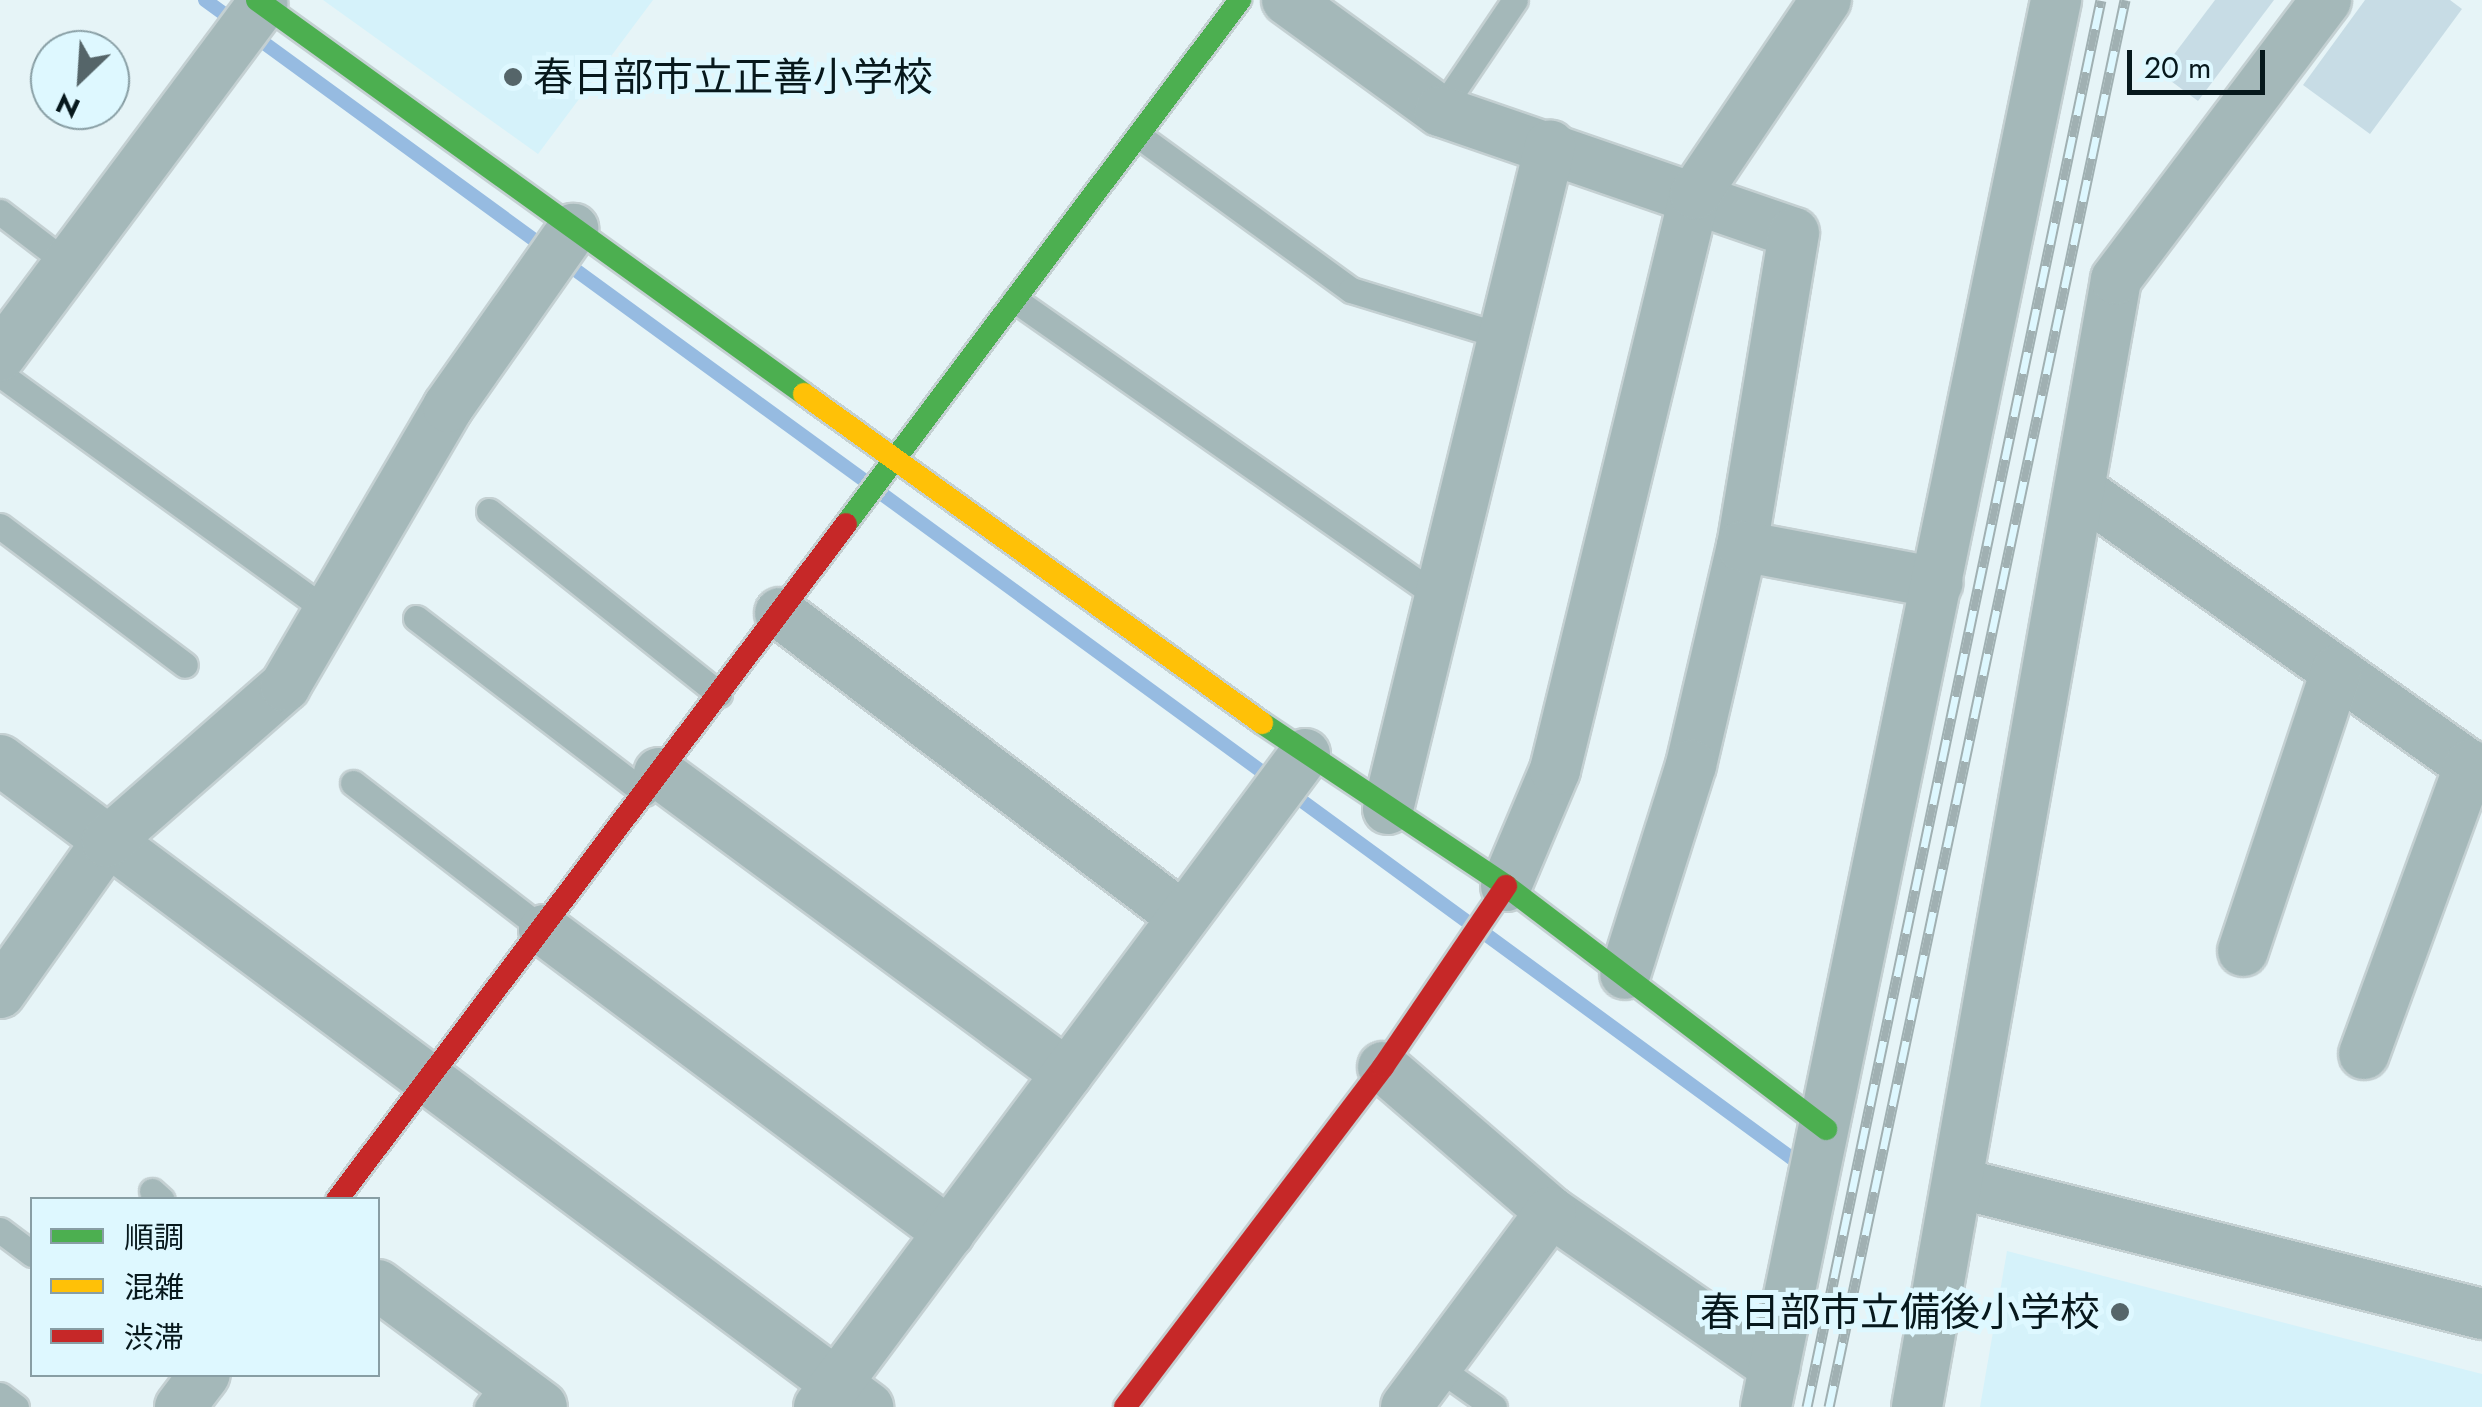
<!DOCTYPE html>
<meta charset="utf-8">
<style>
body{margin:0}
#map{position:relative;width:2482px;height:1407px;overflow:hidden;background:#e6f4f7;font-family:Jost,"Noto Sans JP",sans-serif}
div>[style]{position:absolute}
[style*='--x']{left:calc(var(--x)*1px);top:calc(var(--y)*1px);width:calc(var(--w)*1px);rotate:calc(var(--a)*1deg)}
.built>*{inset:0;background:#d5f2fa}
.stream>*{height:14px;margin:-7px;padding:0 7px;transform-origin:7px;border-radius:7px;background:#96bbe1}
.building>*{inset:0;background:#c7dce5}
.roads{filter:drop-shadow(2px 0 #c4d0d2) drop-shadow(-2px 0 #c4d0d2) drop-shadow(0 2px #c4d0d2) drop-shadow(0 -2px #c4d0d2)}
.lane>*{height:25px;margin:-12.5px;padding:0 12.5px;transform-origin:12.5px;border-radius:12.5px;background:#a4b8b9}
.street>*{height:50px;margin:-25px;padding:0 25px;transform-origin:25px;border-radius:25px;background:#a4b8b9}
.fast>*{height:22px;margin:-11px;padding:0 11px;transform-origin:11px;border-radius:11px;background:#4caf50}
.slow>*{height:22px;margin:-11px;padding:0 11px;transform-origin:11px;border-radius:11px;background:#ffc107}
.jam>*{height:22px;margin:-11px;padding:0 11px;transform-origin:11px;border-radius:11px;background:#c62828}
.rail>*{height:11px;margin-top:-5.5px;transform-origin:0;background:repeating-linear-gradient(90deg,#def8ff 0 22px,#a0b0b2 0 44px);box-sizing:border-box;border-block:2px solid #a0b0b2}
.dots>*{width:28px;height:28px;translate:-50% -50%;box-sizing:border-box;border:5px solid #def8ff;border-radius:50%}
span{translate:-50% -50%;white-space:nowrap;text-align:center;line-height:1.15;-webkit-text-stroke:10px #def8ff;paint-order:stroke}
.poi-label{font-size:40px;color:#07181c}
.left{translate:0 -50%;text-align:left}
.right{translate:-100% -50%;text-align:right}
.legend{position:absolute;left:30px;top:1197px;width:350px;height:180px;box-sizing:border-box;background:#def8ff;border:2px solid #889ea4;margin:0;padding:12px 18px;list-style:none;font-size:30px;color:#07181c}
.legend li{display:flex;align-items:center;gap:20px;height:50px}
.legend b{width:50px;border:2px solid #889ea4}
.north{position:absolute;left:30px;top:30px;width:100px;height:100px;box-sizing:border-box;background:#def8ff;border:2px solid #889ea4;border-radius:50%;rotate:205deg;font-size:28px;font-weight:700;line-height:40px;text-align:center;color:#07181c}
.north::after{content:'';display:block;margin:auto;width:35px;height:45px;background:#556569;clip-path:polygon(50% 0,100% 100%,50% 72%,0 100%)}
.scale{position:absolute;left:2127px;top:50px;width:138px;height:45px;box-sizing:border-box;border:5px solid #07181c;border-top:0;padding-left:12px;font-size:30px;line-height:35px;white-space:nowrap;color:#07181c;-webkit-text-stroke:8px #def8ff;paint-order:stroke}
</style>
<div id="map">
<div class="built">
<i style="clip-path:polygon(323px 0,653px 0,538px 154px)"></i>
<i style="clip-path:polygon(2007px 1251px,2482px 1374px,2482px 1407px,1980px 1407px)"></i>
</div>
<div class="stream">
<i style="--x:205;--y:0;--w:817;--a:36.08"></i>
<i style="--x:882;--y:494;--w:723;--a:36.17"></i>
<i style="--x:1484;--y:933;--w:389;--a:36.2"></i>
</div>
<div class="building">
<i style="clip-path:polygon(2215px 0,2274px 0,2198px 101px,2160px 73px)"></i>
<i style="clip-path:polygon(2365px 0,2450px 0,2462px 9px,2370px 134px,2303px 85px)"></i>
</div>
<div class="roads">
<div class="lane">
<i style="--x:1440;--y:111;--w:134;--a:-56"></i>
<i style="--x:1139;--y:136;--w:262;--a:36"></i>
<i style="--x:1351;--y:290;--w:161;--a:17"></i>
<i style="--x:0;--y:212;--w:86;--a:37.4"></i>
<i style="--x:1015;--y:300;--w:523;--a:35.03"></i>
<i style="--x:0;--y:374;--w:401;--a:35.9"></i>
<i style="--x:489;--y:511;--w:294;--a:38.5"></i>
<i style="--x:0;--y:526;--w:231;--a:36.9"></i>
<i style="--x:416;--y:618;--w:288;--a:37.4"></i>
<i style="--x:353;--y:783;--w:241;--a:37.6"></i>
<i style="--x:152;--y:1191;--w:13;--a:42"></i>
<i style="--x:0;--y:1230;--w:40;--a:37"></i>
<i style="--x:1436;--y:1366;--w:71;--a:35.3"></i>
<i style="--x:0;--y:1395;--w:20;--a:37"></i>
<i style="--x:487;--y:1407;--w:32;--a:-54"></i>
</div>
<div class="street">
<i style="--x:1287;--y:0;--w:189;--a:36"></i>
<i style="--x:1440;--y:111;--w:374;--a:19"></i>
<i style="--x:1794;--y:233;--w:317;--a:99.4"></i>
<i style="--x:1742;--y:546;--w:225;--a:103.1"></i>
<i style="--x:1691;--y:765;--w:219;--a:107.5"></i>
<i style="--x:0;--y:356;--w:439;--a:-53.3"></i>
<i style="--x:2083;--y:492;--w:489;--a:35.3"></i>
<i style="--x:1742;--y:546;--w:199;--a:10.7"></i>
<i style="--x:780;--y:613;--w:505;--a:37.03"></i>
<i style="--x:0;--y:760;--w:1083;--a:36.7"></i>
<i style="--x:659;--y:773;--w:507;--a:36.42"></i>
<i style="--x:1388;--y:809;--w:683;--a:-76.27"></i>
<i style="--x:1506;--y:886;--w:126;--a:-67.1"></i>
<i style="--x:1555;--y:770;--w:593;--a:-76.34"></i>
<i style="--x:1695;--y:194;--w:234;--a:-56"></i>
<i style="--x:544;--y:930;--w:506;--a:36.8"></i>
<i style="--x:2243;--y:951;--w:295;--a:-71.6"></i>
<i style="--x:0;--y:993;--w:185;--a:-54.7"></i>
<i style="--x:107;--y:842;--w:237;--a:-41.2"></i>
<i style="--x:285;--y:686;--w:323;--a:-59.7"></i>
<i style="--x:448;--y:407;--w:218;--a:-54.9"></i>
<i style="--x:2364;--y:1054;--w:308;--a:-69.9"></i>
<i style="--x:1383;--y:1067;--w:222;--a:40.8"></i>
<i style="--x:1551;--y:1212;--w:272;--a:34.7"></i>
<i style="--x:1962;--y:1184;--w:536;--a:14.04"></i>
<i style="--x:378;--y:1285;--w:204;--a:36.6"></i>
<i style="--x:180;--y:1407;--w:41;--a:-52.9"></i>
<i style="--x:819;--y:1407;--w:814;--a:-53.34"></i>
<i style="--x:1406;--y:1407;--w:243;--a:-53.4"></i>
<i style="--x:1766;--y:1407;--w:1437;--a:-78.35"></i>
<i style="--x:1917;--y:1407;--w:1145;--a:-79.99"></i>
<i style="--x:2116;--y:279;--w:349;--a:-53"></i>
</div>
<div class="fast">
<i style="--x:257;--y:0;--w:674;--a:35.76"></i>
<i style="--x:846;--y:524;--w:656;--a:-53.06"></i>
<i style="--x:1262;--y:723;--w:293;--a:33.7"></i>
<i style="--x:1506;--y:886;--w:402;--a:37.2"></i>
</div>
<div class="slow">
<i style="--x:804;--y:394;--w:564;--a:35.69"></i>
</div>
<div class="jam">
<i style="--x:337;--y:1200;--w:846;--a:-53.02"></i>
<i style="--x:1125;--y:1407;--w:427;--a:-52.8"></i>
<i style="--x:1383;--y:1067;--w:219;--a:-55.8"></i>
</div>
</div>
<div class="rail">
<i style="--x:1807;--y:1407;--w:1437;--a:-78.2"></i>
<i style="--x:1829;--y:1407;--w:1438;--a:-78.12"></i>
</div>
<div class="dots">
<i style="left:513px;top:77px;background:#556569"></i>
<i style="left:2120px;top:1312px;background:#556569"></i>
</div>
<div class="poi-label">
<span class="left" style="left:533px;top:77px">春日部市立正善小学校</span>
<span class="right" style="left:2100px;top:1312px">春日部市立備後小学校</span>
</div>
<ul class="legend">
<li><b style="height:12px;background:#4caf50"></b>順調</li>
<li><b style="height:12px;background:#ffc107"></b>混雑</li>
<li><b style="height:12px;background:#c62828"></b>渋滞</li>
</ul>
<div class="north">N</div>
<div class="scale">20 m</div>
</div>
